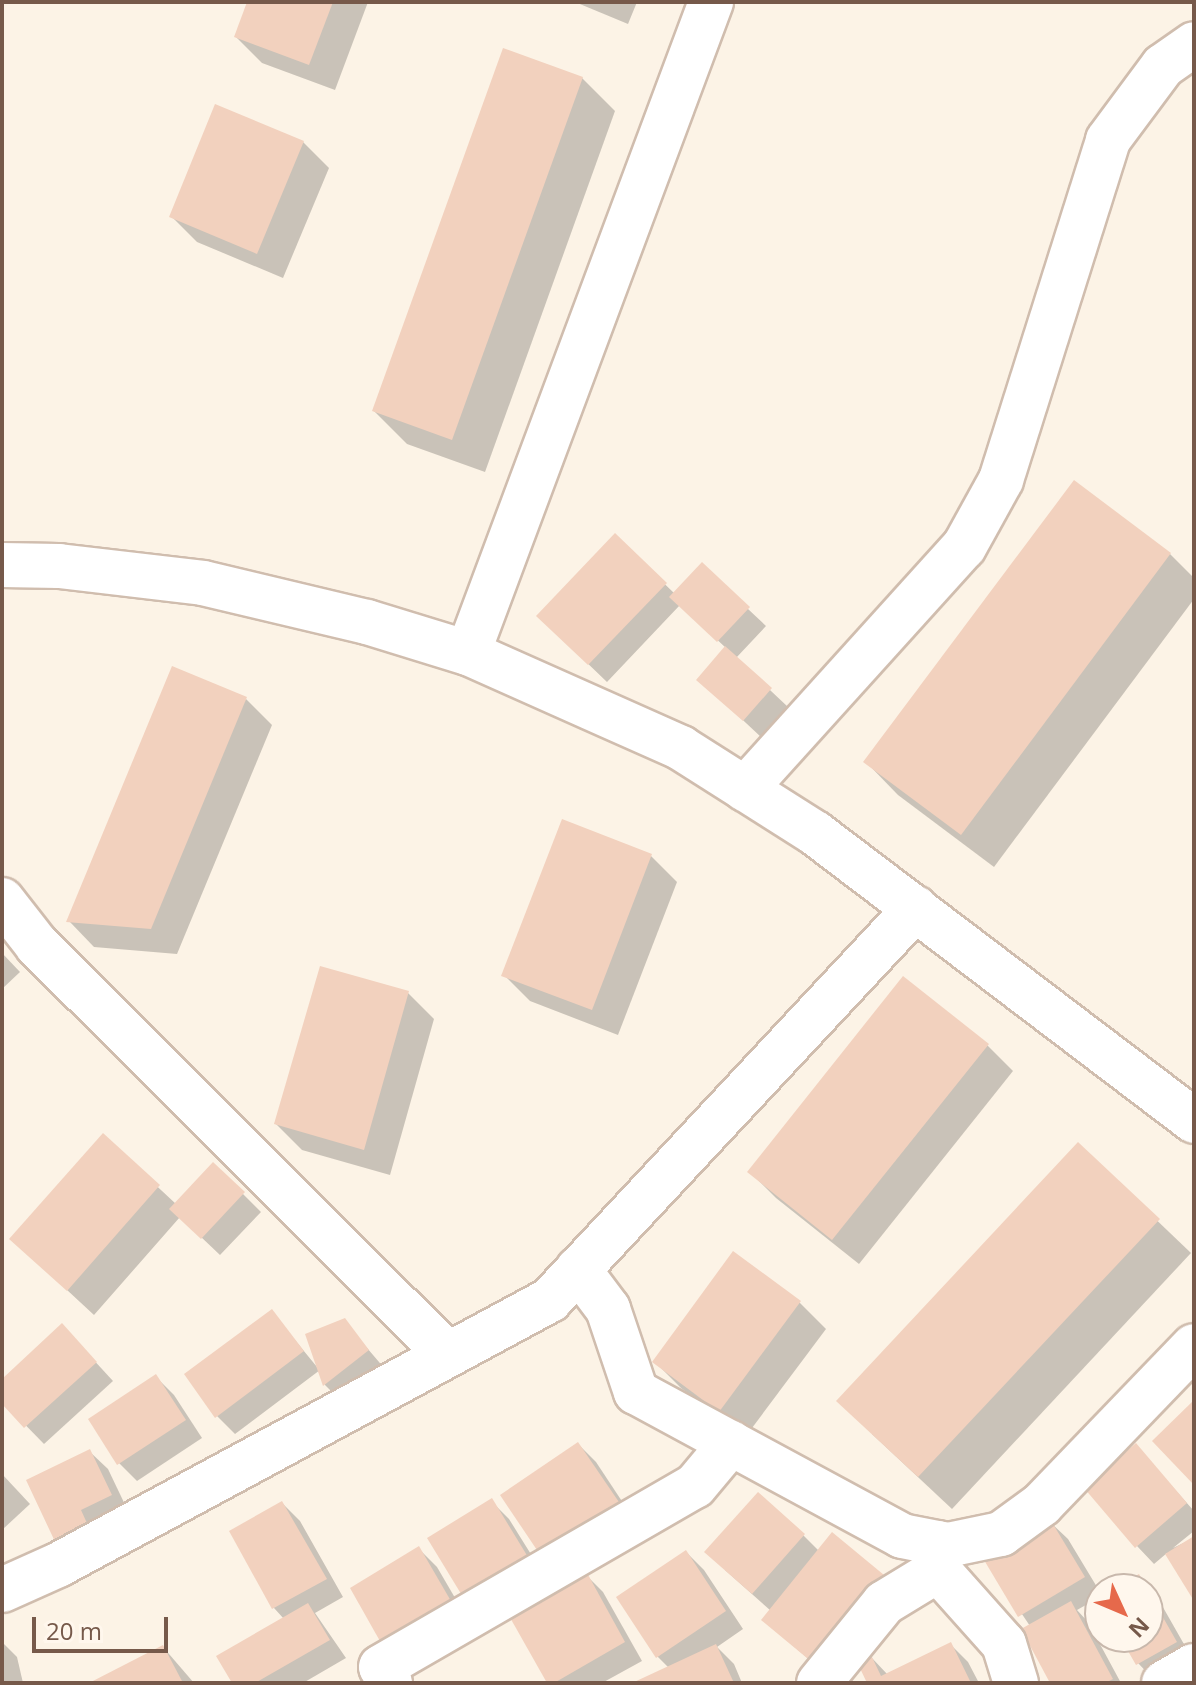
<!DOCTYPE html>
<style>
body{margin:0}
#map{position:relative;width:1196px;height:1685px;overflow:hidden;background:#fcf3e6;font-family:"Open Sans",sans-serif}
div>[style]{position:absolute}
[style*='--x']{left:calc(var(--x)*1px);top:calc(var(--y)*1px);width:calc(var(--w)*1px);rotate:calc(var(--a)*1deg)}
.shadow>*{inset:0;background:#0003}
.building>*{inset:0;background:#f2d1be}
.roads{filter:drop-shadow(2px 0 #d0bdae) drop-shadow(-2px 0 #d0bdae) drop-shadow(0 2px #d0bdae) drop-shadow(0 -2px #d0bdae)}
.minor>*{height:44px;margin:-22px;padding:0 22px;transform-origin:22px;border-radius:22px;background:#fff}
span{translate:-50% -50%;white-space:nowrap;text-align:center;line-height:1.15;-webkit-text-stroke:7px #fff7ed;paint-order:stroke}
.frame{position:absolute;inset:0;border:4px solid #76594a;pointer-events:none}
.north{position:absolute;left:1084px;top:1573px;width:80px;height:80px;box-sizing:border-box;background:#fff7ed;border:2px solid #c8b8ac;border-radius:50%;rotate:134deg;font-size:22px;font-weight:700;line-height:32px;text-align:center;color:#76594a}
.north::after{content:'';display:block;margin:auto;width:28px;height:36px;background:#e6694b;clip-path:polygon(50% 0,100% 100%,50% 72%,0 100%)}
.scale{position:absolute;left:32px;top:1617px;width:136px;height:36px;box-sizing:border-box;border:4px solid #76594a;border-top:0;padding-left:10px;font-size:24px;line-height:28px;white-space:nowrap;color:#76594a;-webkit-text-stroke:6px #fff7ed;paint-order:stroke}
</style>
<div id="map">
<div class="shadow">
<i style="clip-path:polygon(249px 2px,368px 2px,335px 90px,262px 63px,236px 37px)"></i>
<i style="clip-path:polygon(575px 2px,637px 2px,628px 24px)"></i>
<i style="clip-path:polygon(582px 78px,615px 111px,485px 472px,407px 444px,374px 411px)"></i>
<i style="clip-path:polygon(303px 142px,329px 168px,283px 278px,197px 242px,171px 216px)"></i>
<i style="clip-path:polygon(1074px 483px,1170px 554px,1194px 578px,1194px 599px,994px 867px,898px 795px,866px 762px)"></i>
<i style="clip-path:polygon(615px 536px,675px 594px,748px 609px,766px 626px,736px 658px,788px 707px,762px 738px,714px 693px,726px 648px,680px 605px,607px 682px,557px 634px)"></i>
<i style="clip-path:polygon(246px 699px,272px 725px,177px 954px,94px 947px,69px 921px)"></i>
<i style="clip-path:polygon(651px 856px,677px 882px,618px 1035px,530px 1001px,504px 975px)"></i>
<i style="clip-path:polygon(2px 953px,20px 972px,2px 989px)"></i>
<i style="clip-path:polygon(408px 993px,434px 1019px,390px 1175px,302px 1150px,276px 1124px)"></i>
<i style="clip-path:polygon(987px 1045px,1013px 1071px,859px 1264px,776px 1198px,750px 1172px)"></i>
<i style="clip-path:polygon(103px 1136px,176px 1204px,243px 1194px,261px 1212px,220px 1255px,180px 1217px,94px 1315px,12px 1239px)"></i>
<i style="clip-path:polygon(1078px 1145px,1191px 1253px,952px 1509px,872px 1434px)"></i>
<i style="clip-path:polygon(733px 1254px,800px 1303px,826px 1329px,746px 1436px,681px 1388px,655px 1362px)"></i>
<i style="clip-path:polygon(272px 1312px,317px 1367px,344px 1321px,385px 1369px,342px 1402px,325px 1385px,320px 1370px,235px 1434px,217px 1416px)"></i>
<i style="clip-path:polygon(79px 1344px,113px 1381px,44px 1444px,2px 1401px,2px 1381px)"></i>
<i style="clip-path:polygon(156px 1377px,174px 1395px,202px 1438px,137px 1481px,119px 1463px)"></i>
<i style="clip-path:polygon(578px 1444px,596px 1462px,639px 1527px,565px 1578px)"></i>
<i style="clip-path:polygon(1136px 1446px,1194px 1511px,1194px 1531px,1173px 1548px,1194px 1538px,1194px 1598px,1167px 1553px,1154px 1564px,1137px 1546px)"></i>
<i style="clip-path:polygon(90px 1452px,108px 1469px,129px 1513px,60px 1546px)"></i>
<i style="clip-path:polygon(2px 1474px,30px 1504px,2px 1530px)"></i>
<i style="clip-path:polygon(491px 1501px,509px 1519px,547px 1580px,467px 1600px)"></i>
<i style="clip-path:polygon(282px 1503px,300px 1521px,343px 1597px,315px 1613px,346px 1658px,303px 1683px,234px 1683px,284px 1619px,274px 1608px,231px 1532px)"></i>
<i style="clip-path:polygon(1050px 1522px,1068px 1539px,1100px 1592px,1100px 1597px,1077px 1610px,1088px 1622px,1121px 1683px,1052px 1683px,1030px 1626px,986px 1561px)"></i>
<i style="clip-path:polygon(803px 1535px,819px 1551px,883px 1576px,901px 1594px,832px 1679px,763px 1620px,771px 1611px,725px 1570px)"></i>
<i style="clip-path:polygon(419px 1549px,437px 1567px,472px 1627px,387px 1649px)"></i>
<i style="clip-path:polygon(686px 1552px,704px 1570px,743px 1629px,717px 1647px,734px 1664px,742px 1683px,639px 1683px,669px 1668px,657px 1656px)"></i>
<i style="clip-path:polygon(585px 1574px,603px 1592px,642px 1661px,602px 1683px,549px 1683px)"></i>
<i style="clip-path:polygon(1139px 1577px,1156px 1595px,1193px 1660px,1155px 1681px,1138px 1663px,1123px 1637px,1148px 1637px,1148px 1589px,1117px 1589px)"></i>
<i style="clip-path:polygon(2px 1642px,17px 1657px,23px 1683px,2px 1683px)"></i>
<i style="clip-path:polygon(950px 1644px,968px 1662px,979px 1683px,870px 1683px,871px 1657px,888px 1675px)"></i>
<i style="clip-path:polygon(163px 1647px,194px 1683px,93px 1683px)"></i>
</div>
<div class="building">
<i style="clip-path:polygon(247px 2px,333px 2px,309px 65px,234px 37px)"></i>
<i style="clip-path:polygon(503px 48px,583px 77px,452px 440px,372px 411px)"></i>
<i style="clip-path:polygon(215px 104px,304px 141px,257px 254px,169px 217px)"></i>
<i style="clip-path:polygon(1074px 480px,1171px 553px,961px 835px,863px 762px)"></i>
<i style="clip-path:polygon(615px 533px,667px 583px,588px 665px,536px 616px)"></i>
<i style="clip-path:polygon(702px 562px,750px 607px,717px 642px,669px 597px)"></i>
<i style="clip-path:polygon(725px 646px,772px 688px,743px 721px,696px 680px)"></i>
<i style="clip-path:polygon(172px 666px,247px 697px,151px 929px,66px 922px)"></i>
<i style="clip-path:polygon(562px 819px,652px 854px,592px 1010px,501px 976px)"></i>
<i style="clip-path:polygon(320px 966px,409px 991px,364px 1150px,274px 1124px)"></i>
<i style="clip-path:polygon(903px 976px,989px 1044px,832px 1240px,747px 1172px)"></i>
<i style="clip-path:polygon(103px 1133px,160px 1185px,67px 1291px,9px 1239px)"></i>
<i style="clip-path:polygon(1078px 1142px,1160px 1219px,918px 1477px,836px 1401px)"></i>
<i style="clip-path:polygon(213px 1162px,245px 1192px,201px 1239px,169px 1209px)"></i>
<i style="clip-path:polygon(733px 1251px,801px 1301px,719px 1412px,652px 1362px)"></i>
<i style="clip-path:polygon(272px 1309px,304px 1351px,215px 1418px,184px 1374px)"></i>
<i style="clip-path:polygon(345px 1318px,369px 1350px,323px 1386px,305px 1334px)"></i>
<i style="clip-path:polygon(62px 1323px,97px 1362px,24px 1428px,2px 1404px,2px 1379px)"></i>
<i style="clip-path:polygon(156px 1374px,186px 1420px,117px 1465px,88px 1419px)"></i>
<i style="clip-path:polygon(1194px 1400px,1194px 1485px,1152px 1441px)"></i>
<i style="clip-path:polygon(578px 1442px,623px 1508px,545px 1562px,500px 1495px)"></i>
<i style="clip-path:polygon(1136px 1443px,1187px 1503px,1135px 1548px,1084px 1488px)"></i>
<i style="clip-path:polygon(90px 1449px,112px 1495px,81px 1510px,91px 1532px,58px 1548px,26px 1480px)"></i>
<i style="clip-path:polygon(758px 1492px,805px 1534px,752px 1594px,704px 1552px)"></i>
<i style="clip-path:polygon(492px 1498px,531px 1562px,466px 1602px,427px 1538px)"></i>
<i style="clip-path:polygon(282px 1501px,327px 1579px,272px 1609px,229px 1531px)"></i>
<i style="clip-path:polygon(1050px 1519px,1085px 1577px,1018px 1617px,984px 1560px)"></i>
<i style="clip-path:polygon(832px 1532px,884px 1575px,813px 1663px,761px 1620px)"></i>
<i style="clip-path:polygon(1194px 1536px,1194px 1601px,1165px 1554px)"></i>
<i style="clip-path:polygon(419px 1546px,455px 1608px,385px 1650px,350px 1588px)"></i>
<i style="clip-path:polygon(686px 1550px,726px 1611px,656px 1658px,616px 1597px)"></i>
<i style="clip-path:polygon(586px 1571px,625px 1642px,554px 1683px,547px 1683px,508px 1614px)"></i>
<i style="clip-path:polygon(1139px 1574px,1147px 1589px,1113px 1589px)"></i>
<i style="clip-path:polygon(1148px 1591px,1177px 1642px,1136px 1665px,1120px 1637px,1148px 1637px)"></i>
<i style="clip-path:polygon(1071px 1601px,1113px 1679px,1105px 1683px,1050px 1683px,1021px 1629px)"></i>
<i style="clip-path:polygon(308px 1603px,330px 1640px,255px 1683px,232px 1683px,216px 1656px)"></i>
<i style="clip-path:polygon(951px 1642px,971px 1683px,867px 1683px,857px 1662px,871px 1655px,881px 1676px)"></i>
<i style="clip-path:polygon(716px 1644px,734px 1683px,632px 1683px)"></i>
<i style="clip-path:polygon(163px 1645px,183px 1683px,89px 1683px)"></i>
</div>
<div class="roads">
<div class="minor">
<i style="--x:2;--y:565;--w:57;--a:1"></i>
<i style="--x:59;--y:566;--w:145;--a:6.7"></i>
<i style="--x:203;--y:583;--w:169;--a:13.4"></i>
<i style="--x:367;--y:622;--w:106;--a:17.1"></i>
<i style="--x:468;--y:653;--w:233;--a:24"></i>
<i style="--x:681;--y:748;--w:159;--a:32.4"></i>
<i style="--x:815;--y:833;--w:476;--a:37.2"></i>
<i style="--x:468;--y:653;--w:695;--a:-69.53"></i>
<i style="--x:745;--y:789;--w:326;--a:-47.9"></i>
<i style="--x:964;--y:547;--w:77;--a:-61.1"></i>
<i style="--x:1001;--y:480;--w:356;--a:-72.5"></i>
<i style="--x:1108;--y:140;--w:92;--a:-53.4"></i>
<i style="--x:1163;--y:66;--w:38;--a:-35"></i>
<i style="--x:2;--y:900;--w:57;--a:52.1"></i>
<i style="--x:37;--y:945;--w:579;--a:44.93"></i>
<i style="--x:578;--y:1269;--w:50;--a:53.1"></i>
<i style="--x:608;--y:1309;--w:88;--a:71.4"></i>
<i style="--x:636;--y:1392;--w:302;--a:28.4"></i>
<i style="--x:902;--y:1536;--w:47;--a:11.1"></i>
<i style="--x:948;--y:1545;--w:54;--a:-11.7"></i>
<i style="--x:1001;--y:1534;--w:51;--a:-36.2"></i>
<i style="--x:1042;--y:1504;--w:219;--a:-46.1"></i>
<i style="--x:938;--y:1543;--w:27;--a:90"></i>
<i style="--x:938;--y:1570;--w:99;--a:48.3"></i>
<i style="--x:1004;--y:1644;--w:41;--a:72.9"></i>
<i style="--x:2;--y:1590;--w:61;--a:-24.1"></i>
<i style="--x:58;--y:1565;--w:559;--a:-28.31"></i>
<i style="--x:550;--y:1300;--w:536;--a:-46.96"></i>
<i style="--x:390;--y:1683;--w:18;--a:-119"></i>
<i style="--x:381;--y:1667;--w:362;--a:-30"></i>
<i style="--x:695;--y:1486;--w:56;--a:-50.1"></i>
<i style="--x:819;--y:1683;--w:103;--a:-50.9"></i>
<i style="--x:884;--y:1603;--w:63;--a:-31.4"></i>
<i style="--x:1164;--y:1683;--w:34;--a:-30"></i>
</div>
</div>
<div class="frame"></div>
<div class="north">N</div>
<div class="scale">20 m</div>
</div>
